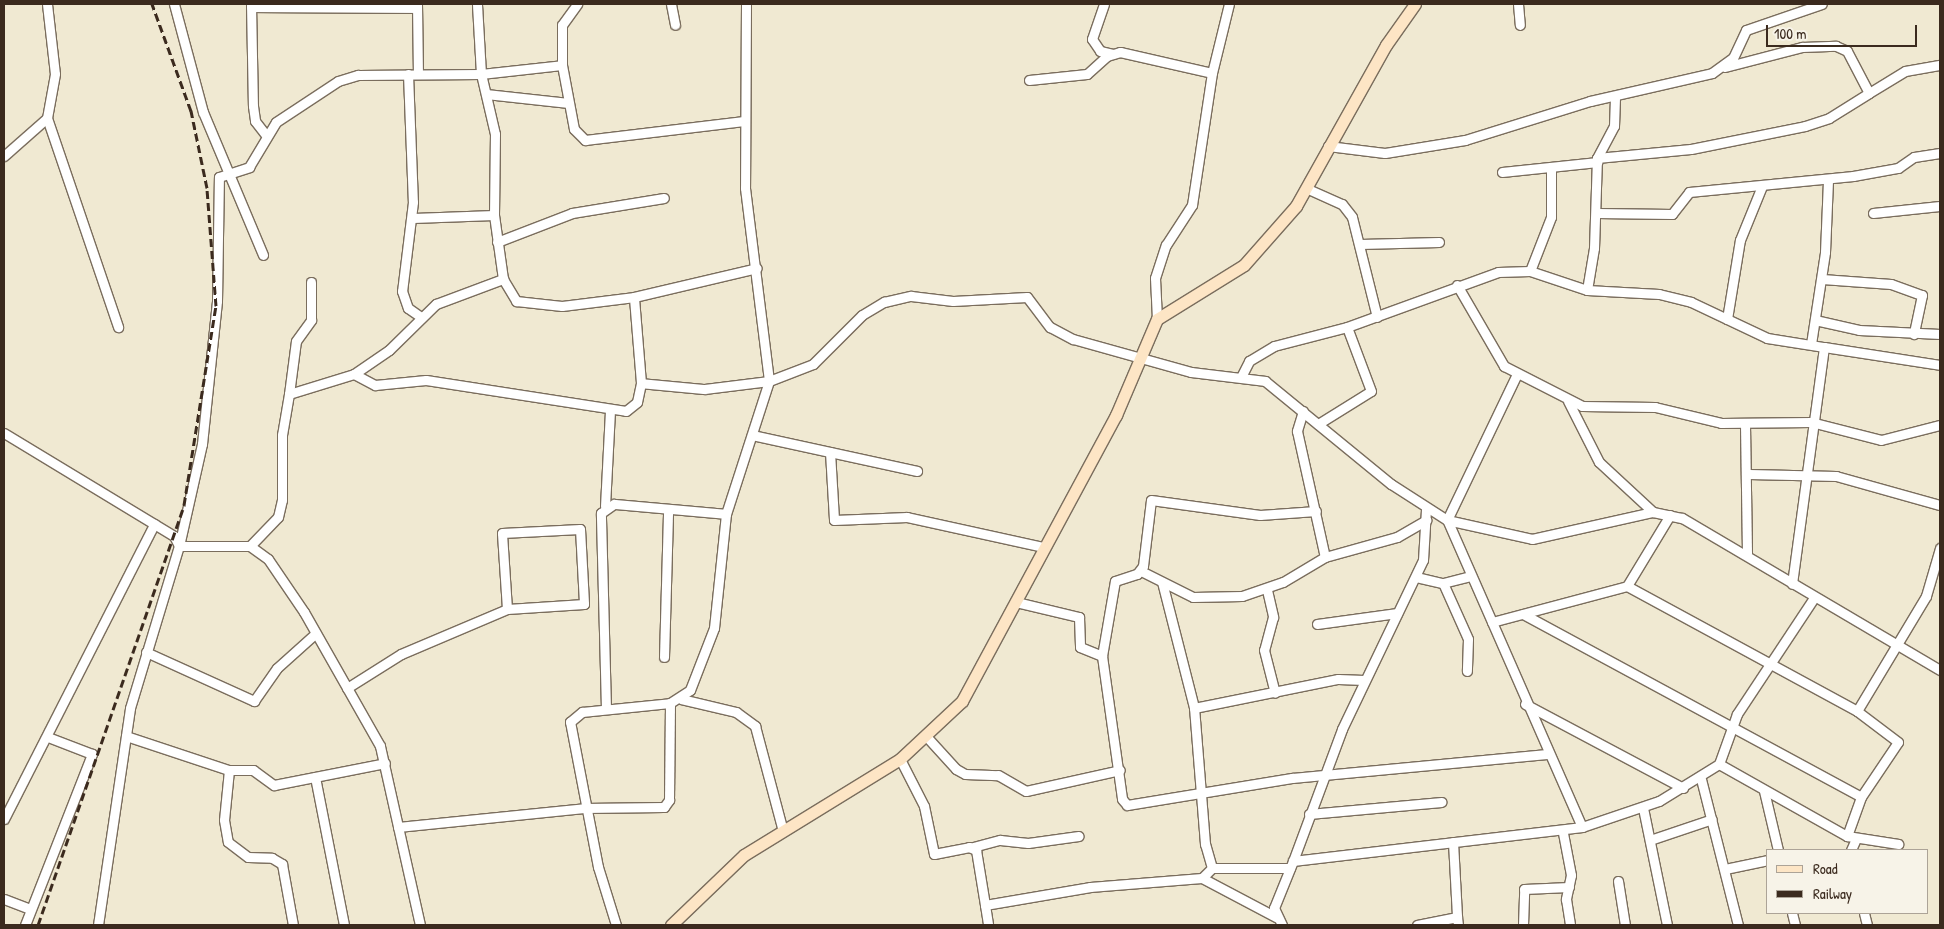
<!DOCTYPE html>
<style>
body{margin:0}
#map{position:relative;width:1944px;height:929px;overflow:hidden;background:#f0e9d2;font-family:"Patrick Hand",sans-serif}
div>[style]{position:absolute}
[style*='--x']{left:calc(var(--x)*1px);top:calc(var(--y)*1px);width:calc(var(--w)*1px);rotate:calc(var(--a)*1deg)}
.roads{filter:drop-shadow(1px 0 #7a6d5d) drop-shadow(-1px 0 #7a6d5d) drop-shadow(0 1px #7a6d5d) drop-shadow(0 -1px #7a6d5d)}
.street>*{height:9px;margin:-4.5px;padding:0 4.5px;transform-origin:4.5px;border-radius:4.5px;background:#fff}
.secondary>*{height:11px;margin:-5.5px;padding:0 5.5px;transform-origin:5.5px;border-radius:5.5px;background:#fde5c5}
.rail>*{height:3px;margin-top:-1.5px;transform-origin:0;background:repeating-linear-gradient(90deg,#3b2a1e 0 8px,transparent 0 12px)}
span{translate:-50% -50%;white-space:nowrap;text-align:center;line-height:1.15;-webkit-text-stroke:4px #f7f3e8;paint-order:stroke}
.frame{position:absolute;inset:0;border:5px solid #3b2a1e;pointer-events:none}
.legend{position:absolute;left:1766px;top:849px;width:162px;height:65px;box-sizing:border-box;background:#f7f3e8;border:1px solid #aca397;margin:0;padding:6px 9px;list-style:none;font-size:15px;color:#3b2a1e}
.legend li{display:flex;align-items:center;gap:10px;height:25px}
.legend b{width:25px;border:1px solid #aca397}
.scale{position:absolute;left:1766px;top:25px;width:151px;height:22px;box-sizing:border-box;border:2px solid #3b2a1e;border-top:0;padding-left:6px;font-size:15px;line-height:18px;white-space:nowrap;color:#3b2a1e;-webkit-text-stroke:4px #f7f3e8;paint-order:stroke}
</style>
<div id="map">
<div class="roads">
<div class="street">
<i style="--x:47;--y:4;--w:70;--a:83.5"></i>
<i style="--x:55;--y:74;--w:45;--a:100.3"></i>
<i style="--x:47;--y:118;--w:221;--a:71.2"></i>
<i style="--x:174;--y:4;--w:112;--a:75"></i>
<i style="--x:203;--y:112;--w:155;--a:67.2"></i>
<i style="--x:251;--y:4;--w:102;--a:88.9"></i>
<i style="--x:253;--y:106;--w:15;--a:82"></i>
<i style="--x:255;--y:121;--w:18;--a:52"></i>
<i style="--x:417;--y:4;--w:70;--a:89.2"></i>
<i style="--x:671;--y:4;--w:21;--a:79"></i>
<i style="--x:746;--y:4;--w:184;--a:90.3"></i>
<i style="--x:745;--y:188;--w:194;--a:82.9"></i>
<i style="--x:769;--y:381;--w:47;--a:-21.1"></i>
<i style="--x:813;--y:364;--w:69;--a:-45"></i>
<i style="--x:862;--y:315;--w:26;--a:-31"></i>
<i style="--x:884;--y:302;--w:28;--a:-13"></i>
<i style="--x:911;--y:296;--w:42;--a:6.8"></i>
<i style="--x:953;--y:301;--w:74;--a:-3.1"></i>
<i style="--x:1027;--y:297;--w:38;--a:53"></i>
<i style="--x:1050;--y:327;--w:26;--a:28"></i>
<i style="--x:1073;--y:339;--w:123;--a:15.6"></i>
<i style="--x:1191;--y:372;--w:75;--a:6.9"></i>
<i style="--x:1265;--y:381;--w:163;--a:39.3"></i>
<i style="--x:1391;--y:484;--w:67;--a:32.7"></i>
<i style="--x:1447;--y:520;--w:87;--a:12.6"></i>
<i style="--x:1532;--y:539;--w:124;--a:-12.6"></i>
<i style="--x:1653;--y:512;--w:30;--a:12"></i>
<i style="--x:1682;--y:518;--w:299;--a:30.5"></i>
<i style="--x:1104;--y:4;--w:37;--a:109"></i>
<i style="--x:1092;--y:39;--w:14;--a:56"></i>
<i style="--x:1100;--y:51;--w:13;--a:13"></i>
<i style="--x:1518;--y:4;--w:21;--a:85"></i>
<i style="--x:251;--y:7;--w:166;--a:0.3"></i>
<i style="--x:562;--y:65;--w:65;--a:79.4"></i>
<i style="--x:574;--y:129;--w:16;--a:45"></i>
<i style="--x:585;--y:140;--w:160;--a:-6.8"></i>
<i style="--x:1725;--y:67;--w:80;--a:-14.6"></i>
<i style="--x:1802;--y:47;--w:34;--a:-2"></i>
<i style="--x:1836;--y:46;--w:12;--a:24"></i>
<i style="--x:1847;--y:51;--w:47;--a:62.4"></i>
<i style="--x:1869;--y:93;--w:42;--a:-31.4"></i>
<i style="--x:1905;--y:71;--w:36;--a:-10"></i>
<i style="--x:408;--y:74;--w:128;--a:87.8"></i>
<i style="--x:413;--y:202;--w:90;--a:97"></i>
<i style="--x:402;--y:291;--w:18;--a:71"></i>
<i style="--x:408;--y:308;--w:16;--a:35"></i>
<i style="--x:1029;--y:80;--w:58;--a:-5.9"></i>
<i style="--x:1087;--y:74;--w:27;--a:-42"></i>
<i style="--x:1107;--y:56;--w:14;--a:-17"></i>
<i style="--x:1120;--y:52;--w:94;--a:12.9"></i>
<i style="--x:486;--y:94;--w:83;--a:6.2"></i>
<i style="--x:1328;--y:146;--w:57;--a:7"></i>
<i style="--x:1385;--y:153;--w:81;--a:-9.2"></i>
<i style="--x:1465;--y:140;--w:131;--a:-17.3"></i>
<i style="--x:1590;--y:101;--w:125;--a:-12.9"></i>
<i style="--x:1712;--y:73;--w:26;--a:-36"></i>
<i style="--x:1733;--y:58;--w:31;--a:-65"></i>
<i style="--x:1746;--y:30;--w:80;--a:-18.9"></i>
<i style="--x:4;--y:156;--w:57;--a:-41.5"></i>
<i style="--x:1597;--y:158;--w:94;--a:-5.5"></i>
<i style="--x:1691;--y:149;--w:116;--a:-11.4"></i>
<i style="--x:1805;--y:126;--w:25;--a:-18"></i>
<i style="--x:1829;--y:118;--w:47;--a:-32"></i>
<i style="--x:1502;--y:172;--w:96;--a:-6"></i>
<i style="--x:1308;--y:189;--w:37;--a:24"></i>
<i style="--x:1342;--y:204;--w:16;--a:52"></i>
<i style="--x:1352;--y:217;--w:103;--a:76"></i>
<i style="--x:1597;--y:213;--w:75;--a:0.8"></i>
<i style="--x:1672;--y:214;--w:28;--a:-52"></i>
<i style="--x:1689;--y:192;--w:165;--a:-5.6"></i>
<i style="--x:1853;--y:176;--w:46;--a:-10.1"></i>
<i style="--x:1898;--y:168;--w:19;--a:-35"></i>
<i style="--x:1914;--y:157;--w:26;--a:-9"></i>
<i style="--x:1873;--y:213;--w:67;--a:-6"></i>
<i style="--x:413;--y:218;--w:81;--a:-2.1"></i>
<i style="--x:497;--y:242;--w:80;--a:-21.1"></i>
<i style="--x:572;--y:213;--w:93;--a:-9.3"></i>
<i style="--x:1360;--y:244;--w:79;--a:-1.5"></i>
<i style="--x:1530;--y:271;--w:58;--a:-68.7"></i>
<i style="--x:1551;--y:217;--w:47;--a:-90"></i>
<i style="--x:503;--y:279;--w:26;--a:59"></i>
<i style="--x:516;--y:301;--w:46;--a:6.2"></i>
<i style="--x:562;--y:306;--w:73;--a:-7.1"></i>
<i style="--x:634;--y:297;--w:126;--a:-13.3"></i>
<i style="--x:1822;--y:279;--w:69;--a:4.1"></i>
<i style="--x:1891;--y:284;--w:33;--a:20"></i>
<i style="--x:1922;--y:295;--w:40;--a:102"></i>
<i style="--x:1457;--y:285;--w:94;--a:59.9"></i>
<i style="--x:1504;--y:366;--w:88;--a:27.1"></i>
<i style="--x:1582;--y:406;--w:73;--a:0.8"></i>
<i style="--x:1655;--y:407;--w:68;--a:13.6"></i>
<i style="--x:1721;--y:423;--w:90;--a:-0.6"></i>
<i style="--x:1811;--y:422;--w:72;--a:14.4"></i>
<i style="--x:1881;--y:440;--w:61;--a:-14.3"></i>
<i style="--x:1587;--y:290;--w:72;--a:3.2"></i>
<i style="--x:1659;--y:294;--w:33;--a:14"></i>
<i style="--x:1691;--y:302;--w:84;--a:25.3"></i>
<i style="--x:1767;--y:338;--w:58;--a:9"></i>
<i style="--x:1824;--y:347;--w:239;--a:97.7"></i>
<i style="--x:1157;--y:319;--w:41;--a:-92.8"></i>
<i style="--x:1155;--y:278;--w:35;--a:-72"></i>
<i style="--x:1166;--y:245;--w:48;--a:-57"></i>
<i style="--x:1192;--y:205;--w:134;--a:-81.4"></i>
<i style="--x:1212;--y:73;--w:71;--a:-76.2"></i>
<i style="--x:1727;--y:319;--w:80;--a:-80.7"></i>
<i style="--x:1740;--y:240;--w:58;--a:-67.8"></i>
<i style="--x:1815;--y:320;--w:45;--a:12.8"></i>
<i style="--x:1859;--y:330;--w:81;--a:2.8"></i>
<i style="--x:1811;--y:344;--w:93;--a:-81.3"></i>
<i style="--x:1825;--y:252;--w:72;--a:-87.6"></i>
<i style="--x:1824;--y:347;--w:117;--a:8.8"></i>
<i style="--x:354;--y:374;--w:24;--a:28"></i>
<i style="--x:375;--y:385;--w:51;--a:-5.6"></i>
<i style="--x:426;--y:380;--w:202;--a:8.8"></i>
<i style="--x:626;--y:411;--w:14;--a:-39"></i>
<i style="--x:637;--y:402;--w:19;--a:-78"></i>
<i style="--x:641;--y:383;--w:86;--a:-94.7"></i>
<i style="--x:1242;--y:375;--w:16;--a:-63"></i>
<i style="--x:1249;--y:361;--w:29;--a:-31"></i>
<i style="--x:1274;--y:346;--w:75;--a:-14.6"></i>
<i style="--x:1347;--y:327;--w:161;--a:-20"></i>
<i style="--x:1498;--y:272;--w:32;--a:-2"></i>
<i style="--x:1530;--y:271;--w:60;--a:18.4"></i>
<i style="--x:1587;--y:290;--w:43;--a:-80.5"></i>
<i style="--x:1594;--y:248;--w:90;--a:-88.1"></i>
<i style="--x:1597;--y:158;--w:36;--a:-62"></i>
<i style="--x:1614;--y:126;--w:30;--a:-88"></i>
<i style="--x:289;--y:394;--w:53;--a:-82.5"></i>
<i style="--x:296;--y:341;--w:26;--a:-54"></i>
<i style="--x:311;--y:320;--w:38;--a:-90"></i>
<i style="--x:1568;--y:401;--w:68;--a:63.1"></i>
<i style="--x:1599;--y:462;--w:74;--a:42.8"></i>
<i style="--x:1303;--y:411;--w:21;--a:107"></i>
<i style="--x:1297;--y:431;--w:129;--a:77.5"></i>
<i style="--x:1318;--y:424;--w:62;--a:-31.9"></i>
<i style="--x:1371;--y:391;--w:68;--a:-110.6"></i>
<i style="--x:1745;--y:425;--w:128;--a:89.1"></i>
<i style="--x:4;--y:433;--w:199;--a:31.2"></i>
<i style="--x:174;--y:536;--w:11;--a:63"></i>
<i style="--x:179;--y:546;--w:71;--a:0"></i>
<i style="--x:250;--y:546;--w:22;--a:36"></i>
<i style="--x:268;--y:559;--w:64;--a:55.8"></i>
<i style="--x:304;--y:612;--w:154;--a:60.4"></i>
<i style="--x:380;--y:746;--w:183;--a:77.4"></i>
<i style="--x:752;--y:435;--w:169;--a:12.3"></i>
<i style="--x:830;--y:452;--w:68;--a:86.6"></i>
<i style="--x:834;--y:520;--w:73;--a:-2.4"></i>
<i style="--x:907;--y:517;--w:139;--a:12.4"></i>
<i style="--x:1749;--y:474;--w:87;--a:1.3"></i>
<i style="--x:1836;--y:476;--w:108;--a:15.6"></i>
<i style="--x:605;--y:506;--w:97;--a:-87"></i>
<i style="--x:250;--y:546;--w:40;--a:-46"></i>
<i style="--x:278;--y:517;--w:17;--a:-77"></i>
<i style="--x:282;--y:500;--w:65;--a:-90"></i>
<i style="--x:282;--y:435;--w:42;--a:-80.3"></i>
<i style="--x:289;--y:394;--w:68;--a:-17.1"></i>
<i style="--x:354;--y:374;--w:42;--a:-34.4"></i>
<i style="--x:389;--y:350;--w:66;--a:-44.4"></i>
<i style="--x:436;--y:304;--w:72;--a:-20.5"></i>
<i style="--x:503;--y:279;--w:65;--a:-98"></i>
<i style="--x:494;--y:215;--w:81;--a:-89.3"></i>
<i style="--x:495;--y:134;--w:62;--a:-103.1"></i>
<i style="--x:481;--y:74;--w:81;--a:-6.3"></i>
<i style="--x:562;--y:65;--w:40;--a:-90"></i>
<i style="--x:562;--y:25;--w:26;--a:-54"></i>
<i style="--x:1141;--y:571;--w:58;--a:26.6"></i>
<i style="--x:1193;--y:597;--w:49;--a:-1.2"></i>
<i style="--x:1242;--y:596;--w:43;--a:-18.9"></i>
<i style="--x:1283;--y:582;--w:49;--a:-30.8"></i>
<i style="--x:1325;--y:557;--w:75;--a:-15.5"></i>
<i style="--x:1397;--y:537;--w:34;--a:-30"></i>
<i style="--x:1416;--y:577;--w:28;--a:13"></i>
<i style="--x:1443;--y:583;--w:29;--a:-14"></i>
<i style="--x:1162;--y:582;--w:130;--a:75.7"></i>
<i style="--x:1443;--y:583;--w:61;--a:65.9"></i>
<i style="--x:1468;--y:639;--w:32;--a:92"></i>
<i style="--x:1627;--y:586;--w:83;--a:-58.8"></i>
<i style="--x:1267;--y:590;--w:28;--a:77"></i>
<i style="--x:1273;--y:617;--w:34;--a:105"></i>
<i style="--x:1264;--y:650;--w:44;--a:75.7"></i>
<i style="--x:1016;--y:602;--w:65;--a:13.4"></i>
<i style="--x:1079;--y:617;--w:30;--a:88"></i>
<i style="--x:1080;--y:647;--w:24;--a:22"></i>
<i style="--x:1102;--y:656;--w:144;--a:82"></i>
<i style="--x:1122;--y:799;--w:8;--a:50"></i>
<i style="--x:1127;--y:805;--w:167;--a:-9.3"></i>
<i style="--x:1292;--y:778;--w:256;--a:-5.4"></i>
<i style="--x:1523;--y:614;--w:384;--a:28.4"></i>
<i style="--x:1492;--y:622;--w:140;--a:-14.9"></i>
<i style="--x:1627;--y:586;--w:262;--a:28.5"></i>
<i style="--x:1857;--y:711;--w:134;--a:-59"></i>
<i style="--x:1926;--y:596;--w:50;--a:-73.7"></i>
<i style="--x:1317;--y:624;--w:81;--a:-7.8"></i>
<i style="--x:146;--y:652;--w:119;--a:24.4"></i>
<i style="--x:254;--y:701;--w:40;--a:-55.1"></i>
<i style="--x:277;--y:668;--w:52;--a:-41.9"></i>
<i style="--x:1102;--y:656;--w:76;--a:-80.2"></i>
<i style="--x:1115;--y:581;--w:23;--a:-18"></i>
<i style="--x:1137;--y:574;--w:10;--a:-53"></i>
<i style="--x:1143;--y:566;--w:66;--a:-83.1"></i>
<i style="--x:1151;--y:500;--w:110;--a:7.8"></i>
<i style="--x:1260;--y:515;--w:56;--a:-4.1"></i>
<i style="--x:664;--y:657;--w:147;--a:-88.4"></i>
<i style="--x:347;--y:688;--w:64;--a:-32.2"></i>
<i style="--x:401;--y:654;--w:115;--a:-23"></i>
<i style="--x:507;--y:609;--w:76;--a:-93.8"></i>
<i style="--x:502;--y:533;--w:78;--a:-2.9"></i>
<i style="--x:580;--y:529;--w:75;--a:86.9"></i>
<i style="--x:584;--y:604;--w:77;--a:176.3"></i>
<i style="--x:681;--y:699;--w:57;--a:13.3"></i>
<i style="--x:736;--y:712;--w:24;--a:36"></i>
<i style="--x:755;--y:726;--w:109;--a:75.1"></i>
<i style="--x:1525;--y:704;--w:179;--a:28"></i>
<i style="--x:606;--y:709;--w:196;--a:-91.5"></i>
<i style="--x:601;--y:513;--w:16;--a:-35"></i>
<i style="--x:614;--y:504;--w:112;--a:5.1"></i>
<i style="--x:925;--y:735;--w:46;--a:47.6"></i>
<i style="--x:956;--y:769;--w:10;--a:29"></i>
<i style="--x:965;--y:774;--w:33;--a:2"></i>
<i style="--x:998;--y:775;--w:32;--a:30"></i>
<i style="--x:1026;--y:791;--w:96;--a:-12.6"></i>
<i style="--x:126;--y:736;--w:108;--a:18.3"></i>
<i style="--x:229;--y:770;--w:24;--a:0"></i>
<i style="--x:253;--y:770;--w:26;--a:36"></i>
<i style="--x:274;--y:785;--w:113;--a:-11.2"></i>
<i style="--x:900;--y:759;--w:53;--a:62.9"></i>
<i style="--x:924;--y:806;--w:49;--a:78.2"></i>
<i style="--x:934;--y:854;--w:36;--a:-11"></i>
<i style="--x:969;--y:847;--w:8;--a:23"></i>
<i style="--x:976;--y:850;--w:56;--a:80.7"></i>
<i style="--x:985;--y:905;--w:107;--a:-9.7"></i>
<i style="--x:1090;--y:887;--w:112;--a:-4.6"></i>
<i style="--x:1202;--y:878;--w:14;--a:-45"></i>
<i style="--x:1212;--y:868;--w:78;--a:0"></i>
<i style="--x:1719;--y:764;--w:147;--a:29.4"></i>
<i style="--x:1847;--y:836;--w:52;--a:8.9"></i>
<i style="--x:229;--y:770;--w:50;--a:95.7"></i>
<i style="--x:224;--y:820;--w:22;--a:80"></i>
<i style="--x:228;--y:842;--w:25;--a:37"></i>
<i style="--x:248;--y:857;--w:24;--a:2"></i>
<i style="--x:272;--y:858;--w:12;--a:31"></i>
<i style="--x:282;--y:864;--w:62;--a:79.8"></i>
<i style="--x:315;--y:777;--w:151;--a:78.9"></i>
<i style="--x:1701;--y:779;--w:151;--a:75.8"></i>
<i style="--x:1764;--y:791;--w:61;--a:76.7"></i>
<i style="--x:1643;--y:808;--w:119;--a:78.4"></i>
<i style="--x:1309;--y:814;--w:133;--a:-5.2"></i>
<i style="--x:4;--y:819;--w:331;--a:-63"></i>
<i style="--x:398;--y:827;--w:187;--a:-5.8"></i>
<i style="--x:584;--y:808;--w:80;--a:-0.7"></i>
<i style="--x:664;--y:807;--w:9;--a:-54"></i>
<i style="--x:669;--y:800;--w:97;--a:-89.4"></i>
<i style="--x:1582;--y:827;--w:81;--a:-18.7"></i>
<i style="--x:1659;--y:801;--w:70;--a:-31.7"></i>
<i style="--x:1719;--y:764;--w:53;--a:-70.2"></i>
<i style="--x:1737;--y:714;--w:138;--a:-56.5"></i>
<i style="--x:1563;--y:833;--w:43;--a:79.2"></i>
<i style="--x:1571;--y:875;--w:25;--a:102"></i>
<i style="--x:1566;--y:899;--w:26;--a:81"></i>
<i style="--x:1847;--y:836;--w:41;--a:-70.3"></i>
<i style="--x:1861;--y:797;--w:66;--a:-56.1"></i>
<i style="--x:1898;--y:742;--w:51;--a:-142.9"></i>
<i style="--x:1650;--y:840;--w:65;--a:-18.7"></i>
<i style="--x:1453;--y:842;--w:75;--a:86.9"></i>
<i style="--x:973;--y:847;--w:28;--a:-15"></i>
<i style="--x:1000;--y:840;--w:28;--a:6"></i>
<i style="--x:1028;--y:843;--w:51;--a:-7.8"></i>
<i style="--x:1851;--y:850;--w:12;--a:-66"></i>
<i style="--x:1293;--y:861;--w:141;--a:-69.6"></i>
<i style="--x:1342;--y:729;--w:187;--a:-64.4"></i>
<i style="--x:1423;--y:560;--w:51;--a:-86.6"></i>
<i style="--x:1212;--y:868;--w:25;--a:-106"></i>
<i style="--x:1205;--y:844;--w:136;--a:-94.6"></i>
<i style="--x:1194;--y:708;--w:147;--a:-11.4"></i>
<i style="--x:1338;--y:679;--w:26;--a:2"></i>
<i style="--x:1725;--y:869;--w:44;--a:-11.8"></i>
<i style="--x:1202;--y:878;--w:84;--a:27.8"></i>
<i style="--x:1618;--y:881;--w:45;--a:81"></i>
<i style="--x:4;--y:899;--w:28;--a:21"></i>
<i style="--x:985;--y:905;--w:20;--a:81"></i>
<i style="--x:1792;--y:913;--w:12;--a:76"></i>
<i style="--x:1864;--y:913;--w:12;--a:76"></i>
<i style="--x:25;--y:925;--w:184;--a:-68.6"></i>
<i style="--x:92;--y:754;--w:47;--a:-158.9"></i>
<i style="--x:98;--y:925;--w:219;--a:-81.6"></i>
<i style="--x:130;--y:708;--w:169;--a:-73.2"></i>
<i style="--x:179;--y:546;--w:105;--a:-77.3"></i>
<i style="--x:202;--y:444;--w:144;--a:-84"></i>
<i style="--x:217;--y:301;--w:124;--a:-89.1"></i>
<i style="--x:219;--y:177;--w:32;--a:-18"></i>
<i style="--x:249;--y:167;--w:52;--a:-59"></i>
<i style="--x:276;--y:122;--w:74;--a:-33.5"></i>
<i style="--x:338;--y:81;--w:21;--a:-17"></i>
<i style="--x:358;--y:75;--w:123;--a:-0.5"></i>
<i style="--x:481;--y:74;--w:70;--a:-93.3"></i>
<i style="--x:616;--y:925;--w:61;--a:-107.2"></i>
<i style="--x:598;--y:867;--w:148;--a:-100.9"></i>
<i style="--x:570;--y:722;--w:16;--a:-40"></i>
<i style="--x:582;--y:712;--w:88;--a:-5.8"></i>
<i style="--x:670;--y:703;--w:24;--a:-33"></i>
<i style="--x:690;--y:690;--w:66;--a:-68.8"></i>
<i style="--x:714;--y:628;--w:115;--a:-84"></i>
<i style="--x:726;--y:514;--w:140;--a:-72.1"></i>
<i style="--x:769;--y:381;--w:65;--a:173"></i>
<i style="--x:704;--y:389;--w:63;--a:-174.6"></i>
<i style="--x:1282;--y:925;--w:19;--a:-115"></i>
<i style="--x:1274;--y:908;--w:51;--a:-68"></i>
<i style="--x:1293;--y:861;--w:291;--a:-6.7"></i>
<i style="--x:1582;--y:827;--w:335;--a:-113.7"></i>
<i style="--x:1447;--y:520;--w:160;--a:-64.4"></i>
<i style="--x:1417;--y:925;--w:41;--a:-11.3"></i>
<i style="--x:1457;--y:917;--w:8;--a:83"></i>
<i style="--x:1523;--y:925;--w:36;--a:-88"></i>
<i style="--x:1524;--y:889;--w:45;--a:-2.5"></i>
</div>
<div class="secondary">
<i style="--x:671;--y:925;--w:101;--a:-43.8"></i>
<i style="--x:744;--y:855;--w:183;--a:-31.6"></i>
<i style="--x:900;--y:759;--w:85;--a:-43.1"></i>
<i style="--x:962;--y:701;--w:325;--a:-61.7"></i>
<i style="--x:1116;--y:415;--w:104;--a:-66.9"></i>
<i style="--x:1157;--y:319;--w:102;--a:-31.8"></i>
<i style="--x:1244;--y:265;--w:79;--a:-48.6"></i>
<i style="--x:1296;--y:206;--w:184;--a:-60.8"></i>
<i style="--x:1386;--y:45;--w:50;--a:-54.7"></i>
</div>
</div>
<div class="rail">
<i style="--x:38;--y:925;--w:445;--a:-70.8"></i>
<i style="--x:184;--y:505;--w:202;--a:-80.9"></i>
<i style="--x:216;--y:306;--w:118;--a:-94.4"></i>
<i style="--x:207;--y:188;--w:79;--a:-101.7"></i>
<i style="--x:191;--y:111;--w:114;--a:-110"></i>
</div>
<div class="frame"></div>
<ul class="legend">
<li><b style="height:6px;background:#fde5c5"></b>Road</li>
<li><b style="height:6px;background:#3b2a1e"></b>Railway</li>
</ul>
<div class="scale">100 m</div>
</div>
